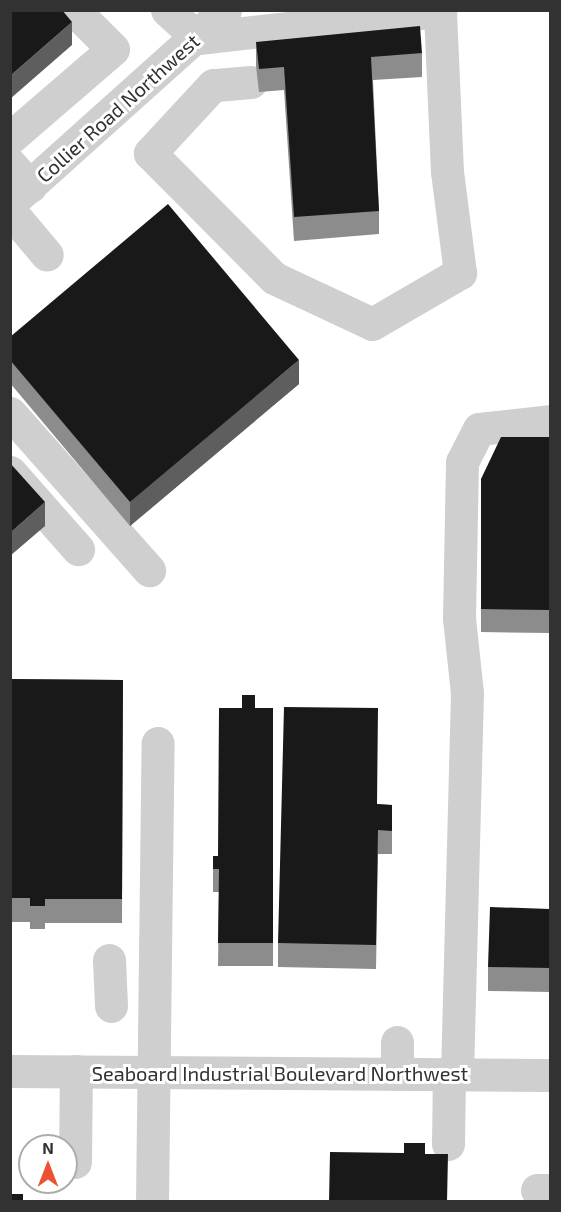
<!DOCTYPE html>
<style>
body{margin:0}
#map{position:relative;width:561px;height:1212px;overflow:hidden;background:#fff;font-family:"Exo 2",sans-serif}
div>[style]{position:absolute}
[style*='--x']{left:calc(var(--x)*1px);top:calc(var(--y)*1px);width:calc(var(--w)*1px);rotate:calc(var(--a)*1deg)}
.minor>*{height:33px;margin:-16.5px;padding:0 16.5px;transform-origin:16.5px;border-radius:16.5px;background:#cfcfcf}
.wall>*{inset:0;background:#8c8c8c}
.shaded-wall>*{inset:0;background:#5e5e5e}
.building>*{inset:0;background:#191919}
span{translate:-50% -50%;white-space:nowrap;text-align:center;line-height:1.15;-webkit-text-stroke:6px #fff;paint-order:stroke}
.street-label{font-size:20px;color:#323232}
.frame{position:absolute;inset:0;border:12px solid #323232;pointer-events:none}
.north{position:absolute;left:18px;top:1134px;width:60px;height:60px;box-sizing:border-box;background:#fff;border:2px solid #adadad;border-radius:50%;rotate:0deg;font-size:16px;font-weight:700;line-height:24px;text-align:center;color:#323232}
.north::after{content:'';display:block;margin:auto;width:21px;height:27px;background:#ec5130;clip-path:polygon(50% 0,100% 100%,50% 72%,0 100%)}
</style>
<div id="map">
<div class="minor">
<i style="--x:167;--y:10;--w:42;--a:42.1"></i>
<i style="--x:198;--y:38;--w:244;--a:-6.4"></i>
<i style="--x:251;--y:82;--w:38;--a:175"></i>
<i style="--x:213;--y:85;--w:93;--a:132.8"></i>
<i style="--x:150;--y:153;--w:176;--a:45.2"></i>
<i style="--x:274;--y:278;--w:108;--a:25.1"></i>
<i style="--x:372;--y:324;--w:102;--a:-30.1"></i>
<i style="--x:460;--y:273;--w:102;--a:-97.3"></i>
<i style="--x:447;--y:172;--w:162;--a:-92.5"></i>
<i style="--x:10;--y:138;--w:136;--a:-40.8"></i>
<i style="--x:113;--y:49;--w:55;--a:-135"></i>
<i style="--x:10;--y:164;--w:30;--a:48"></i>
<i style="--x:10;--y:203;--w:289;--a:-41.9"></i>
<i style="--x:10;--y:211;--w:57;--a:49.9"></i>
<i style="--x:10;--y:413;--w:210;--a:48.5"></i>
<i style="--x:10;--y:472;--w:103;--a:48.6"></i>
<i style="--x:109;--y:960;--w:46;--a:87.5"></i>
<i style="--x:397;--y:1042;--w:32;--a:90"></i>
<i style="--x:10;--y:1071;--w:540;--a:0.42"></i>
<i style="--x:457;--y:1074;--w:381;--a:-88.5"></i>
<i style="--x:467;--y:693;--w:75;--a:-96.1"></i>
<i style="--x:459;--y:618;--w:156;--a:-88.9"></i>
<i style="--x:462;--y:462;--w:37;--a:-63"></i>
<i style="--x:479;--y:429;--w:71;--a:-6.4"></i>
<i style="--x:448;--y:1144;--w:70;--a:-89.2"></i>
<i style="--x:75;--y:1162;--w:91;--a:-89.4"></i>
<i style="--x:537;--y:1190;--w:13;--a:0"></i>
<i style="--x:152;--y:1202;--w:459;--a:-89.3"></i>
</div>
<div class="wall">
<i style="clip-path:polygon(256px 42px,422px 53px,422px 77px,373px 80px,379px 211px,379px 234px,294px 241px,284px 90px,259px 92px,256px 66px)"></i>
<i style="clip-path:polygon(10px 337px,299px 384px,130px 526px,10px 383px)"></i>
<i style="clip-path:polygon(550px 437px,550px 633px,481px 632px,481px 479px)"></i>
<i style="clip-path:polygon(10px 679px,123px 680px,122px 923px,45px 923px,45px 929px,30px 929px,30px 922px,10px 922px)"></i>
<i style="clip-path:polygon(255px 708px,273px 708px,273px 966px,218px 966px,219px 892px,213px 892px,213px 856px,218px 856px)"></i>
<i style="clip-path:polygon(377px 804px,392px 805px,392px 854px,378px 854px,376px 969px,278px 967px,278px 943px)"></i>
<i style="clip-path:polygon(550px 909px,550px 992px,488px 991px,488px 967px)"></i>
</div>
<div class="shaded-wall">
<i style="clip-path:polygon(72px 22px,72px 45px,10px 99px,10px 76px)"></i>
<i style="clip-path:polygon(299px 360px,299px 384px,130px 526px,130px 502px)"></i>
<i style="clip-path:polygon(45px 502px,45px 526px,10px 556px,10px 533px)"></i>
</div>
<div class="building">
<i style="clip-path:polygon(10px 10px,62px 10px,72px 22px,10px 76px)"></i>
<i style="clip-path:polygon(420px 26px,422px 53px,371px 57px,379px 211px,294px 217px,284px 67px,259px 69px,256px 42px)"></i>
<i style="clip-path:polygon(168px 204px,299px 360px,130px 502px,10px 360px,10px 337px)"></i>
<i style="clip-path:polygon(501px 437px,550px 437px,550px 610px,481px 609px,481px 479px)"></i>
<i style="clip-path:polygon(10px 463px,45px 502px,10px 533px)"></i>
<i style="clip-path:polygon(10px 679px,123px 680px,122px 899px,45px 899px,45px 906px,30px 906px,30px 898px,10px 898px)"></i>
<i style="clip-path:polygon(242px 695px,255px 695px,255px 708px,273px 708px,273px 943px,218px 943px,219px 869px,213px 869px,213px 856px,218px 856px,219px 708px,242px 708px)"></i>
<i style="clip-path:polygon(284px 707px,378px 708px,377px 804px,392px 805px,392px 831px,378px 830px,376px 945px,278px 943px)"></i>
<i style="clip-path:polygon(490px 907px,550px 909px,550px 968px,488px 967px)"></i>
<i style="clip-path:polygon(404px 1143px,425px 1143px,425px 1154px,448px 1154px,447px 1202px,329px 1202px,330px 1152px,404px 1153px)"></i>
<i style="clip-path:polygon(10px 1194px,23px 1194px,23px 1202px,10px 1202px)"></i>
</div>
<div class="street-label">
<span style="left:118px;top:108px;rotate:-42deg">Collier Road Northwest</span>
<span style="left:280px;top:1073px">Seaboard Industrial Boulevard Northwest</span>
</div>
<div class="frame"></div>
<div class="north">N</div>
</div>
